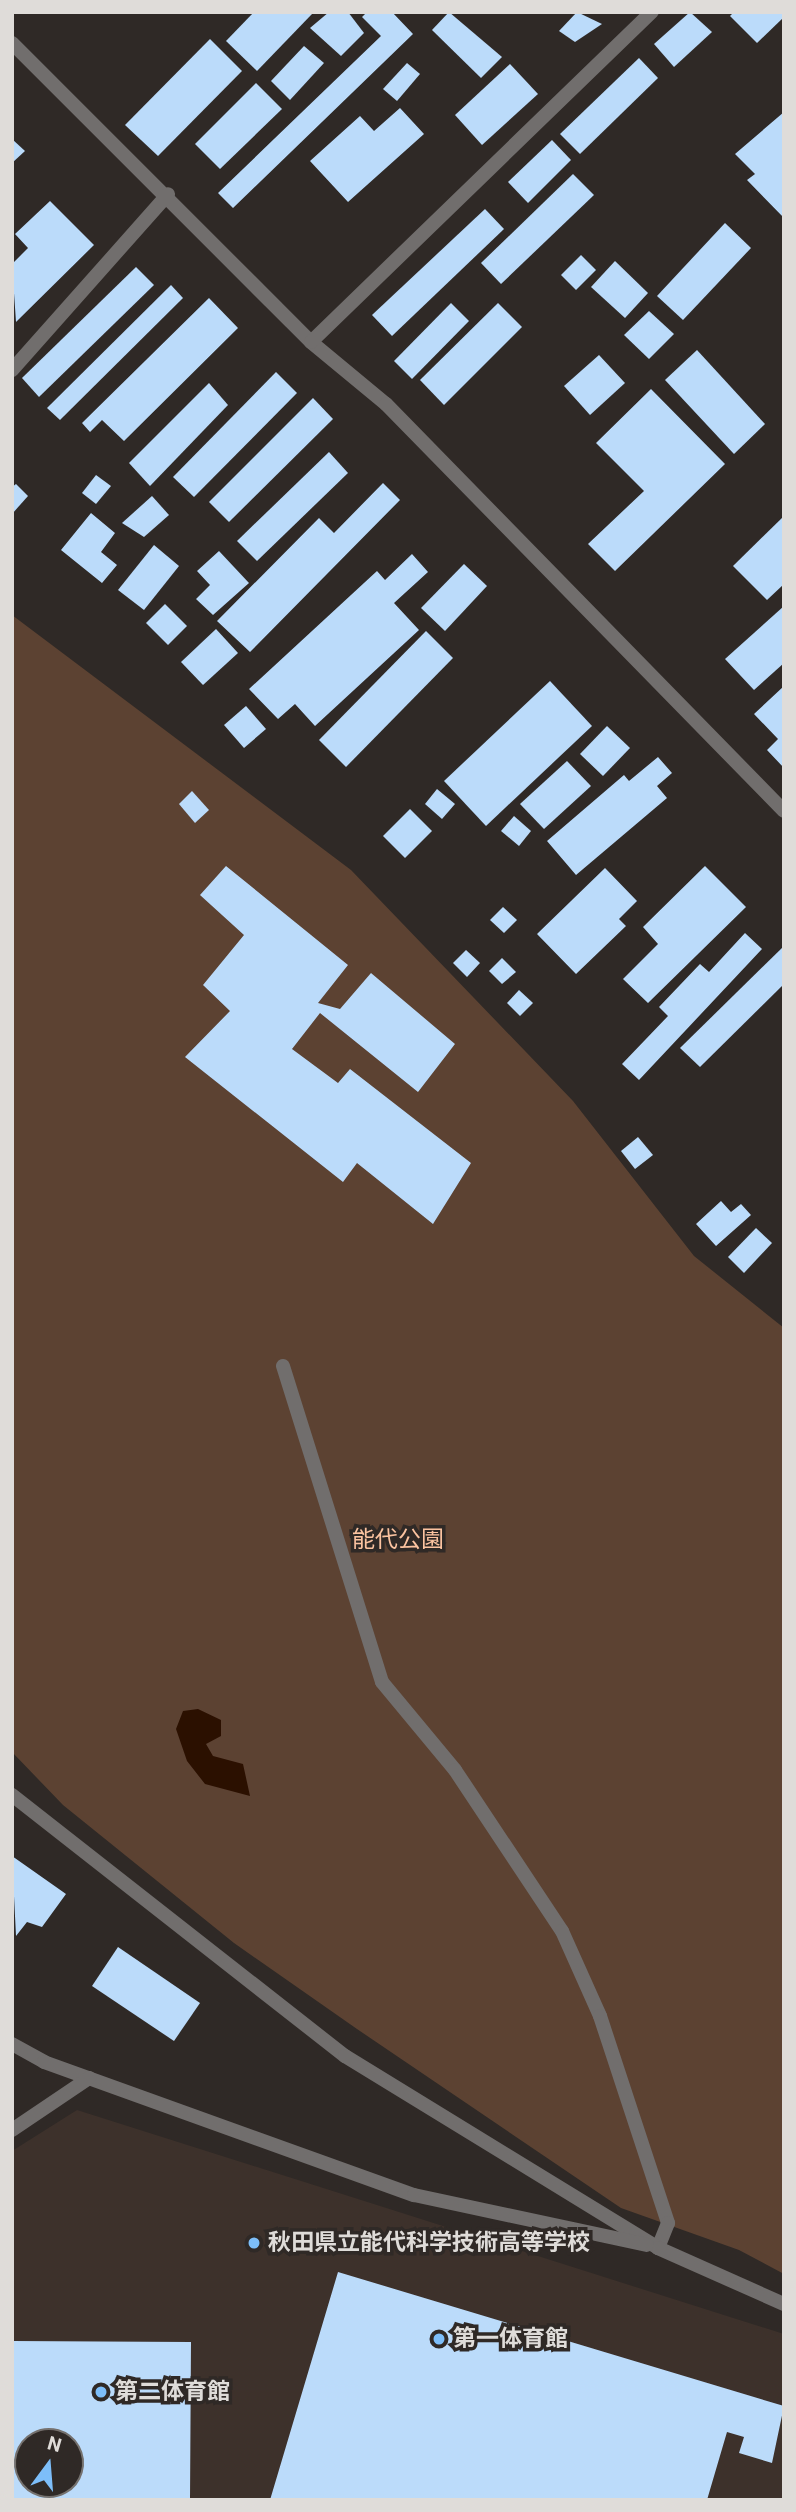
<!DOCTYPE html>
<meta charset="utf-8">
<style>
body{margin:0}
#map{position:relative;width:796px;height:2512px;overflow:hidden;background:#2f2926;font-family:Roboto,"Noto Sans JP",sans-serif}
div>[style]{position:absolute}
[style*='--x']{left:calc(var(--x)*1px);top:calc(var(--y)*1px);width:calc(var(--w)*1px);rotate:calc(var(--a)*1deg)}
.built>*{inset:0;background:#3d312b}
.green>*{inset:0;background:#5c4232}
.water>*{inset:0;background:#2b1000}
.building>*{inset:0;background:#bbdbfa}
.street>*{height:14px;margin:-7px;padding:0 7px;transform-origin:7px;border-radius:7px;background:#716e6d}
.dots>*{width:19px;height:19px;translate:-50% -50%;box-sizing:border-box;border:4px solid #2f2926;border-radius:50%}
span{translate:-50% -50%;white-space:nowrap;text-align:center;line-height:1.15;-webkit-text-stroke:7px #2f2926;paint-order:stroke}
.park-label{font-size:23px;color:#fbc3a0}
.poi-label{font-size:23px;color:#dfdcd9;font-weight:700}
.left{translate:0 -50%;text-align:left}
.frame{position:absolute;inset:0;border:14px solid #dfdcd9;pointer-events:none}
.north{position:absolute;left:14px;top:2428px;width:70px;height:70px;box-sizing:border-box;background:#2f2926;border:2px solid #75716e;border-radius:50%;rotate:16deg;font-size:19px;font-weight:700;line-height:28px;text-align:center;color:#dfdcd9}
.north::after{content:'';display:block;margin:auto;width:24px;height:32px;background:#7dbef9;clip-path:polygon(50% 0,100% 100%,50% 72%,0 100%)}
</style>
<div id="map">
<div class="built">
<i style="clip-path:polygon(evenodd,77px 2110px,784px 2334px,784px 2500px,12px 2500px,12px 2151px,77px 2110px,28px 2442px,70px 2442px,70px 2484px,28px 2484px,28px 2442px)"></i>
</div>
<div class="green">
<i style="clip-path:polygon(12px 615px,351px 870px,573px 1101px,694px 1256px,784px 1328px,784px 2274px,739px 2250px,621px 2208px,357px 2029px,234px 1943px,63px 1805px,12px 1752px)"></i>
</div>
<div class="water">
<i style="clip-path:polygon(198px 1709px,221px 1720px,221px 1736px,206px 1744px,213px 1756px,243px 1764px,250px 1796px,205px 1784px,187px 1761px,176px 1729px,183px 1711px)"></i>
</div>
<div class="building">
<i style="clip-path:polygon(254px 12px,312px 14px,257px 71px,226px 41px)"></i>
<i style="clip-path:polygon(329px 12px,348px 12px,364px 33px,341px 56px,310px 28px)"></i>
<i style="clip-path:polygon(367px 12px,392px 12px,413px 34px,233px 208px,218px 193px,381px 36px,362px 17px)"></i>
<i style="clip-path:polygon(449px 12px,502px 57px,481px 78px,432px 30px)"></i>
<i style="clip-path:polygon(577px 12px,602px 24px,575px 42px,559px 31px)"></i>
<i style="clip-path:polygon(690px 12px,712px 32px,674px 67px,654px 44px)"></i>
<i style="clip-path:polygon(734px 12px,784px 12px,784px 17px,757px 43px,730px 16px)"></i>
<i style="clip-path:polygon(210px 39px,242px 71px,158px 156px,125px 125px)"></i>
<i style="clip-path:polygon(304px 46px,324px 63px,290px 100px,271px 81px)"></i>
<i style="clip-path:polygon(639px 58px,658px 78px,580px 154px,560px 134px)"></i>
<i style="clip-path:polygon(407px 63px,420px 74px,397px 101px,383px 89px)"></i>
<i style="clip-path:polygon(510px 64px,538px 94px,482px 145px,455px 115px)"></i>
<i style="clip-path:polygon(256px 83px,282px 109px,220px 169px,195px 144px)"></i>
<i style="clip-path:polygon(400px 108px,424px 134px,348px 202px,310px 161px,360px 116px,374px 131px)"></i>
<i style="clip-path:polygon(784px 112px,784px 218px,747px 180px,755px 174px,735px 154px)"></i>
<i style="clip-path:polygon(12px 139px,25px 151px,12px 163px)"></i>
<i style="clip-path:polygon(552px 140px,571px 160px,528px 203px,508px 182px)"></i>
<i style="clip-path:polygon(573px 174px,594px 195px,501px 284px,481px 263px)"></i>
<i style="clip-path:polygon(50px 201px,94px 245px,16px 322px,12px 264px,28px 248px,15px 234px)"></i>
<i style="clip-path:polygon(485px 209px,504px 229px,392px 336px,372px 315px)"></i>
<i style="clip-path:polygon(725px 223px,751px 248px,683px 320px,657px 296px)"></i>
<i style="clip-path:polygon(581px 255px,596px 270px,576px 290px,561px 275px)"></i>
<i style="clip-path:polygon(615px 261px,648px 293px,625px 318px,591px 287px)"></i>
<i style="clip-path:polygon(136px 267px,154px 285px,39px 397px,22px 378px)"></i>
<i style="clip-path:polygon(171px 285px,183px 298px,60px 420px,47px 408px)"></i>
<i style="clip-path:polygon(209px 298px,238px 328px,124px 441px,102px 420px,90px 432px,82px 423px)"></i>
<i style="clip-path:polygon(451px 303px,469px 321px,412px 379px,394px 361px)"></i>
<i style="clip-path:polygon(498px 303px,522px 327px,444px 405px,420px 380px)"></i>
<i style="clip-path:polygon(649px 311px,674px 334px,649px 359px,624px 335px)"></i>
<i style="clip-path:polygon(697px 350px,765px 424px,734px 454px,665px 380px)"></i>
<i style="clip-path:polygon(599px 355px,625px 383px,590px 415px,564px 386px)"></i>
<i style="clip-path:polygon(276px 372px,297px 393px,194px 497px,173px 477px)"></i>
<i style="clip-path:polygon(209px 383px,228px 405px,150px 486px,129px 463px)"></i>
<i style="clip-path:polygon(651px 389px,725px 464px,615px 571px,588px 544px,644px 491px,596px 443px)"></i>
<i style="clip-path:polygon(313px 398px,333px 419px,229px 522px,209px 502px)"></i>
<i style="clip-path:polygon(329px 452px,348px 473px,257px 561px,237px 541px)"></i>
<i style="clip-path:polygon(96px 475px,111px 486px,96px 504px,82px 493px)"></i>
<i style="clip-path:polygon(383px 483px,400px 500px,250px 652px,217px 621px,319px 518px,334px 533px)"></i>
<i style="clip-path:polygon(16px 484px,28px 496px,12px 514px,12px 487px)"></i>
<i style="clip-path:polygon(152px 496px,169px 515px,144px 537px,122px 523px)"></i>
<i style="clip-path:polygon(91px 513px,115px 533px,101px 552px,117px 565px,102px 583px,61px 550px)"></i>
<i style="clip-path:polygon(784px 516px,784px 584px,767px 600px,733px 566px)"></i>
<i style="clip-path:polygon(154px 545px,179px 566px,144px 610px,118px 590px)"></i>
<i style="clip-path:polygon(219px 551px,249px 583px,213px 615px,196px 599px,210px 585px,197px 571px)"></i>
<i style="clip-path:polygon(412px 554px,428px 572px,394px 603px,419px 630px,315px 726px,295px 704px,278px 719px,249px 689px,377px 571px,385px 580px)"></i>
<i style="clip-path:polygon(464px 564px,487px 586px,445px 631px,421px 608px)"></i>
<i style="clip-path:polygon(165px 604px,187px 626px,168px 645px,146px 623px)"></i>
<i style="clip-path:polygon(784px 606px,784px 663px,754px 690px,725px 659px)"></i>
<i style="clip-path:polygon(216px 629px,238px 653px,203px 685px,181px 662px)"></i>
<i style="clip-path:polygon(426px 631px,453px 658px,346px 767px,319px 740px)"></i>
<i style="clip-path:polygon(550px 681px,592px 726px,486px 826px,444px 781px)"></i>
<i style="clip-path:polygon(784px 686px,784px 768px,767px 750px,778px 739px,754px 714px)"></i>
<i style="clip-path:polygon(246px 706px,266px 729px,244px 748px,224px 725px)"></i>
<i style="clip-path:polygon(607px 726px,630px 748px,603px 776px,580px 754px)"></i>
<i style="clip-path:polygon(658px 757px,672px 773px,657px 786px,667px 798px,576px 875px,547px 841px,624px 775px,629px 781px)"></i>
<i style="clip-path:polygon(567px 761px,591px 786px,544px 829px,520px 804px)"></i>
<i style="clip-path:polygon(437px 789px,455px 804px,442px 819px,425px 804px)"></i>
<i style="clip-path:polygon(192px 791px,209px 810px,195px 823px,179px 804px)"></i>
<i style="clip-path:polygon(410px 809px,432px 831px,405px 858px,383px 836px)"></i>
<i style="clip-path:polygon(514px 816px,531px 831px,519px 846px,501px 831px)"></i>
<i style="clip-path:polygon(226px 866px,348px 965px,318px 1003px,340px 1009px,371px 973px,455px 1044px,418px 1092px,320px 1013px,292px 1049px,338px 1083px,350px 1069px,471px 1163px,433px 1224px,357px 1163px,343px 1182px,185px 1057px,230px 1011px,203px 985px,244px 935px,200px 895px)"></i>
<i style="clip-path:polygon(705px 866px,746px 907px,648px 1003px,623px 979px,658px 944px,643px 927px)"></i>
<i style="clip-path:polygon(605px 868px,637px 901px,619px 919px,626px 926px,576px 974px,537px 934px)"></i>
<i style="clip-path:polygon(503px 907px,517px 920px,504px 933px,490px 920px)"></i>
<i style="clip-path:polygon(745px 933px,762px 949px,639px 1080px,622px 1064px,668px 1016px,659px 1007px,700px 964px,709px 972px)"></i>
<i style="clip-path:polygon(784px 946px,784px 984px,700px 1067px,680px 1048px)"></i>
<i style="clip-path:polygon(466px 950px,480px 963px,467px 977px,453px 963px)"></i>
<i style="clip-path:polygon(502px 958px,516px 972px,502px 984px,489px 971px)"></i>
<i style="clip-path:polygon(519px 990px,533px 1003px,520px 1016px,507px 1003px)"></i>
<i style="clip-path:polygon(638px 1137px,653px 1155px,635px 1169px,621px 1151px)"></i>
<i style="clip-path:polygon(721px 1201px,731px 1212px,741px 1204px,751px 1215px,716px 1246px,696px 1224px)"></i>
<i style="clip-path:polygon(756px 1228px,772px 1243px,744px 1273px,728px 1257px)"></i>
<i style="clip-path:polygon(12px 1856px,66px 1894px,42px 1927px,27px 1922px,16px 1936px)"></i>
<i style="clip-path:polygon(118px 1947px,200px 2003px,174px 2041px,92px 1986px)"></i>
<i style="clip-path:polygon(338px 2272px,784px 2406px,772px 2463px,739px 2453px,744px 2437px,727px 2432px,707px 2500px,270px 2500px)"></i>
<i style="clip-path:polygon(evenodd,12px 2341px,191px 2342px,190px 2500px,12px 2500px,12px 2341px,28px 2442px,70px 2442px,70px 2484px,28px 2484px,28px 2442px)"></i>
</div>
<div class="street">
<i style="--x:12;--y:43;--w:423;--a:45"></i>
<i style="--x:311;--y:342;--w:97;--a:39.6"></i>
<i style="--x:386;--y:404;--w:569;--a:45.64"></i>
<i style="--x:311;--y:342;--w:475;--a:-44.1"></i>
<i style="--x:12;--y:370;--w:235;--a:-48.4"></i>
<i style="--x:283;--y:1366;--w:331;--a:72.6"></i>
<i style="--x:382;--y:1682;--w:114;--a:50.3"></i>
<i style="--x:455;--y:1770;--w:193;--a:56.4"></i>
<i style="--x:562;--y:1931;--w:93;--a:65.9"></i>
<i style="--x:600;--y:2016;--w:218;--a:71.8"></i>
<i style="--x:668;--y:2223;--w:27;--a:112"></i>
<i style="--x:12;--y:1795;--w:423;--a:38.1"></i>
<i style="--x:345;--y:2056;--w:367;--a:31.5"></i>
<i style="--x:658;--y:2248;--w:138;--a:24"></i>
<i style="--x:12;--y:2044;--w:37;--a:29"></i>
<i style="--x:44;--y:2062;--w:393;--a:19.8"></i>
<i style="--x:414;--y:2195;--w:238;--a:12.1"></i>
<i style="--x:12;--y:2130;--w:93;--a:-34"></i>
</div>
<div class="dots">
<i style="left:254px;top:2243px;background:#7dbef9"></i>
<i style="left:439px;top:2339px;background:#7dbef9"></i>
<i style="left:101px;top:2392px;background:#7dbef9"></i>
</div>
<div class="park-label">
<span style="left:398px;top:1540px">能代公園</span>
</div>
<div class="poi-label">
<span class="left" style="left:268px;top:2243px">秋田県立能代科学技術高等学校</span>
<span class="left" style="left:453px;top:2339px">第一体育館</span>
<span class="left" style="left:115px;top:2392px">第二体育館</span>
</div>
<div class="frame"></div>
<div class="north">N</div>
</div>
